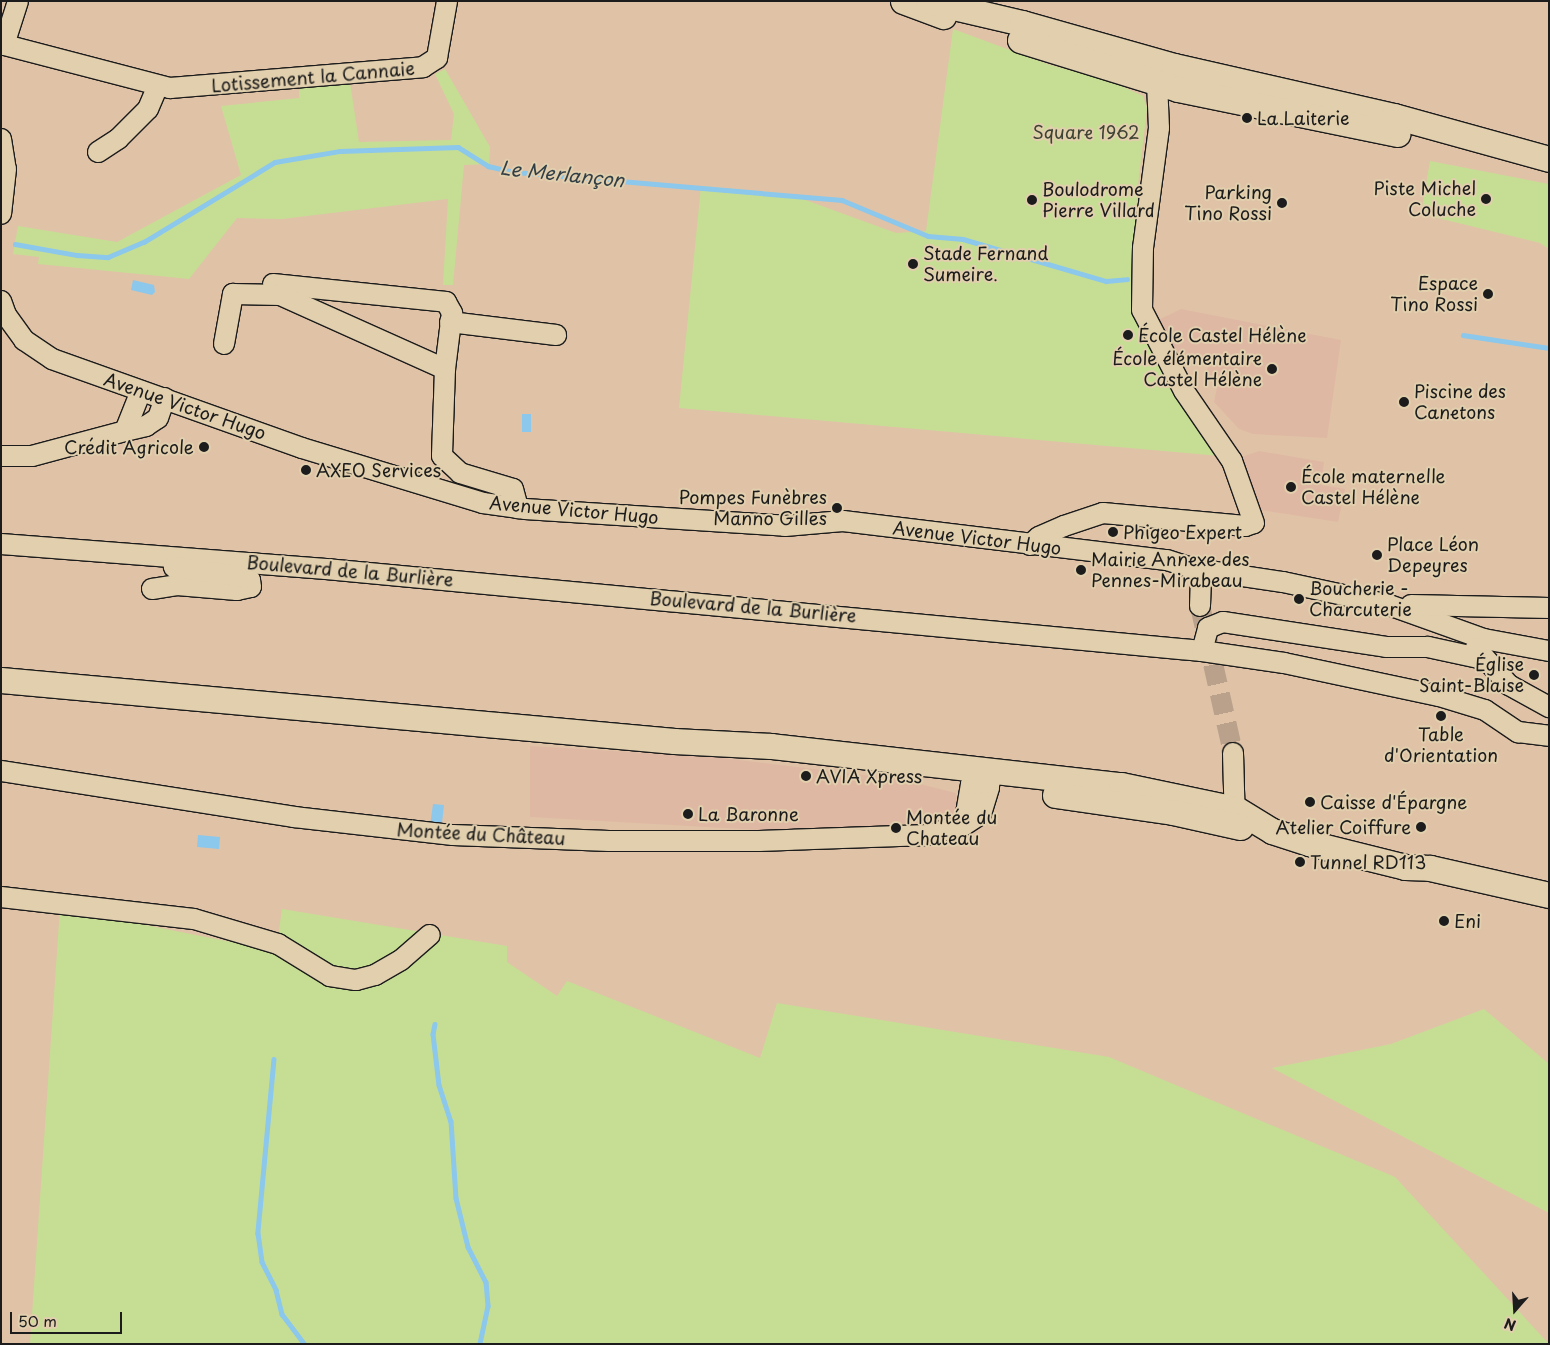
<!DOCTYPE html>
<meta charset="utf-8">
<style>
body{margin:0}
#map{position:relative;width:1550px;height:1345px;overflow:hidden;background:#e0c2a7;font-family:"Playpen Sans",sans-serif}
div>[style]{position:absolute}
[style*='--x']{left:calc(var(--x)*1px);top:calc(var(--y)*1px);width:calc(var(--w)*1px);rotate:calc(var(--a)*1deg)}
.built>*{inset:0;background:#dfb8a3}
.green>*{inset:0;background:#c6de94}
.water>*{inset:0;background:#8cc7ec}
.stream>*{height:4.5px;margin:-2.25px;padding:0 2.25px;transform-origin:2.25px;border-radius:2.25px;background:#8cc7ec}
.minor-tunnel>*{height:20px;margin-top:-10px;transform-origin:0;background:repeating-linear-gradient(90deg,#b9a18b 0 20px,transparent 0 30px)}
.roads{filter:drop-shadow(1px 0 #1c1c1c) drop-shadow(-1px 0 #1c1c1c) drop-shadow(0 1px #1c1c1c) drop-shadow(0 -1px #1c1c1c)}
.minor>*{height:20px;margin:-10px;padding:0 10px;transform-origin:10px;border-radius:10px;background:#e1cfad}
.major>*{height:25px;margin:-12.5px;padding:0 12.5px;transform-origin:12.5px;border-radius:12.5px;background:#e1cfad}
.dots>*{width:14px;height:14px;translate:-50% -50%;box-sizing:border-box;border:2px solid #e1cfad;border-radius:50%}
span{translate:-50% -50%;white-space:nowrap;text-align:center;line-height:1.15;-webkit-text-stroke:4px #e1cfad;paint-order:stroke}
.street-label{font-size:18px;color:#1c1c1c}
.poi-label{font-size:18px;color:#1c1c1c}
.left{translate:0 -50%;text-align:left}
.right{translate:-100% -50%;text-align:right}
.park-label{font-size:18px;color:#3e4334}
.water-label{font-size:19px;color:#323e46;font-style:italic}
.frame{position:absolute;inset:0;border:2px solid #1c1c1c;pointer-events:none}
.north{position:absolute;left:1490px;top:1285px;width:50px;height:50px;-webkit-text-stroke:4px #e1cfad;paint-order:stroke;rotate:199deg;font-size:14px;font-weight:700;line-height:20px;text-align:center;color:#1c1c1c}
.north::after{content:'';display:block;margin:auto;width:18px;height:22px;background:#1c1c1c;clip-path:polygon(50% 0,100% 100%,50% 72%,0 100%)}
.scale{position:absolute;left:10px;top:1312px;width:112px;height:22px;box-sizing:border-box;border:2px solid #1c1c1c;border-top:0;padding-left:6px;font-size:15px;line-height:18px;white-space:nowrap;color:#1c1c1c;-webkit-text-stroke:4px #e1cfad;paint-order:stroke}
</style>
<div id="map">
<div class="built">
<i style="clip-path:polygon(1181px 309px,1341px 340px,1327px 438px,1253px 434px,1239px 429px,1214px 402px,1219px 378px,1206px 374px,1209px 364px,1186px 359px,1178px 363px,1156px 321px)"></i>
<i style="clip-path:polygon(1259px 451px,1324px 462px,1321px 485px,1345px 489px,1338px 522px,1260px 510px,1239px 458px)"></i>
<i style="clip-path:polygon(530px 746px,714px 757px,904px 780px,956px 793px,957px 820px,794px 832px,530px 817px)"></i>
</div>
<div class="green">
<i style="clip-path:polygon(953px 29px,1050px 65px,1108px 80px,1143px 96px,1147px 108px,1137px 194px,1133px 295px,1220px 456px,679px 408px,701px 186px,789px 194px,896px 233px,926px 231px)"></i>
<i style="clip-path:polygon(445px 69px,490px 147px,489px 164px,464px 165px,453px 285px,443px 285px,448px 199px,282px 219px,237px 218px,189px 279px,38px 264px,39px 257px,13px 254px,18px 226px,117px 242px,241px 175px,221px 106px,299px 98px,299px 87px,350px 82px,359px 142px,451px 140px,454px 114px,435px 74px)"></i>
<i style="clip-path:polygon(1430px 161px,1549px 184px,1549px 249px,1540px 243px,1421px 214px)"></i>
<i style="clip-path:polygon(60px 908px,276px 951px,282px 909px,507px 946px,507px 962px,557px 996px,567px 981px,760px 1058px,777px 1003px,1109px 1057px,1395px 1177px,1549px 1344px,30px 1344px)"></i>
<i style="clip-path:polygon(1484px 1009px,1549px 1064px,1549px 1213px,1272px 1068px,1391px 1044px)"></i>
</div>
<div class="water">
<i style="clip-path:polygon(133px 280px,154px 285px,155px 292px,152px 295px,131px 290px)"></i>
<i style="clip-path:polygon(522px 414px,531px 414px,531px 432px,522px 432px)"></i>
<i style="clip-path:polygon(433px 804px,444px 805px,442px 823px,438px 827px,430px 826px)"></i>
<i style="clip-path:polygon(198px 835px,220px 837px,219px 849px,197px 847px)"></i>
</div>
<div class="stream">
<i style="--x:15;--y:244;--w:63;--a:10.1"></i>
<i style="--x:77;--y:255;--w:31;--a:4"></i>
<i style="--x:108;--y:257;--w:39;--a:-23"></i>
<i style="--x:144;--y:242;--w:153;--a:-31.4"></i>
<i style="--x:275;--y:162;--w:66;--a:-9.6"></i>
<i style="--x:340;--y:151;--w:118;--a:-1.9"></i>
<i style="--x:458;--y:147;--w:36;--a:32"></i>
<i style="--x:488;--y:166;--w:28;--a:13"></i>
<i style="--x:515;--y:172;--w:328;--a:4.9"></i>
<i style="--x:842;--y:200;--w:93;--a:22.7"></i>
<i style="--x:928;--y:236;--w:35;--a:5"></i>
<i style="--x:963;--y:239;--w:149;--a:16.4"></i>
<i style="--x:1106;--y:281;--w:21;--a:-5"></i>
<i style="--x:1463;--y:335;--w:87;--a:8.6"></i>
<i style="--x:435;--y:1024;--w:10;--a:101"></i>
<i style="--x:433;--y:1034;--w:51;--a:83.3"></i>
<i style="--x:439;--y:1085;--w:38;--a:72"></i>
<i style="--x:451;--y:1121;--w:77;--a:86.3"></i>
<i style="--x:456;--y:1198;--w:50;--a:76.2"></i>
<i style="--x:468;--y:1247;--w:39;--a:63"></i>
<i style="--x:486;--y:1282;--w:24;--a:85"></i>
<i style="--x:488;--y:1306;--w:39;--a:102"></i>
<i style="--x:274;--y:1059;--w:175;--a:95.3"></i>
<i style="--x:258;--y:1233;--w:29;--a:82"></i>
<i style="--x:262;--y:1262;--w:31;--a:63"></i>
<i style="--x:276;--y:1290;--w:25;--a:76"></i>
<i style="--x:282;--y:1314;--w:38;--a:53"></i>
</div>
<div class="minor-tunnel">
<i style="--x:1200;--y:606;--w:151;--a:77.3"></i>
</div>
<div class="roads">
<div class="minor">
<i style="--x:1;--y:44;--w:175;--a:14.6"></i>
<i style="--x:170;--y:88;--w:254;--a:-4.7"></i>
<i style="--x:423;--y:67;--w:17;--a:-33"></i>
<i style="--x:437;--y:58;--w:58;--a:-80"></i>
<i style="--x:4;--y:45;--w:46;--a:-72.3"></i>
<i style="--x:1;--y:139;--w:30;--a:81"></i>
<i style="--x:6;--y:169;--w:45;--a:96.3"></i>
<i style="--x:98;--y:152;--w:24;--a:-33"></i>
<i style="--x:118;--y:139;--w:42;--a:-45"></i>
<i style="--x:148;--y:109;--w:25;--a:-67"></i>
<i style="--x:273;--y:284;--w:174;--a:5.9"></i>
<i style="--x:446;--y:302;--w:13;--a:61"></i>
<i style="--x:452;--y:313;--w:56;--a:97.1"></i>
<i style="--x:445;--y:369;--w:87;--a:92"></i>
<i style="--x:442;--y:456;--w:25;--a:43"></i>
<i style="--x:460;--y:473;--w:55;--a:16.8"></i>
<i style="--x:513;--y:489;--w:20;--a:75"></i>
<i style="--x:1;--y:301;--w:15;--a:70"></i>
<i style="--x:6;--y:315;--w:31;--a:54"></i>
<i style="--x:24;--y:340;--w:34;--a:34"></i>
<i style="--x:52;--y:359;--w:265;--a:19.6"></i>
<i style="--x:302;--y:448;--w:189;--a:16.9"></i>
<i style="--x:483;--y:503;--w:42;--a:8.1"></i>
<i style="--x:525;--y:509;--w:261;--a:3.7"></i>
<i style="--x:785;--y:526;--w:58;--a:-4.9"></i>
<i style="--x:843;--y:521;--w:326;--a:6.9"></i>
<i style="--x:1167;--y:560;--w:29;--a:18"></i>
<i style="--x:450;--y:322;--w:107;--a:7"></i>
<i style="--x:224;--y:344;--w:51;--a:-79.8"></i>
<i style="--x:233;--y:294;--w:47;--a:1.2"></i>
<i style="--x:280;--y:295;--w:181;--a:24.2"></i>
<i style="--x:125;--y:431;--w:22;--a:-13"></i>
<i style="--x:146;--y:426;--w:14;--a:-34"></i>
<i style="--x:158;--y:418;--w:21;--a:-71"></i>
<i style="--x:1;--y:456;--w:31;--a:0"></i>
<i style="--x:32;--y:456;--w:96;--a:-15"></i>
<i style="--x:125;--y:431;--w:43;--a:-68.2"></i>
<i style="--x:1;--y:544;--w:326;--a:4.4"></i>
<i style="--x:326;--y:569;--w:880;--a:5.35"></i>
<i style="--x:1202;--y:651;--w:24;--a:-75"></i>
<i style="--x:1208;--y:628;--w:16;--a:-22"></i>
<i style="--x:1223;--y:622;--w:165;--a:8.7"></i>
<i style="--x:1386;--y:647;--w:42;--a:0"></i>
<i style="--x:1428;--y:647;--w:56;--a:12.3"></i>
<i style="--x:1030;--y:545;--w:12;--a:-42"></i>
<i style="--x:1039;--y:537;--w:27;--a:-24"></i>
<i style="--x:1064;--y:526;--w:41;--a:-18.4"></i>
<i style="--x:1103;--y:513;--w:143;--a:5.2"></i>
<i style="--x:1245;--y:526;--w:9;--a:-18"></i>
<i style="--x:1254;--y:523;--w:66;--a:-109.5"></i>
<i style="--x:1232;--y:461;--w:85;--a:-124.4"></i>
<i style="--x:1184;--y:391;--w:91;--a:-117.4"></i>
<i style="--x:1142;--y:310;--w:62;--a:-89.1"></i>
<i style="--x:1143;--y:248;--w:121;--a:-82.4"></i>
<i style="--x:1159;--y:128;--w:45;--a:-92.5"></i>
<i style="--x:1157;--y:83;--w:14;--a:-45"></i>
<i style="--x:1209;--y:571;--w:75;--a:8.5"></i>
<i style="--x:1283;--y:582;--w:108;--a:12.2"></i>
<i style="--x:1389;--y:605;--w:101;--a:19.7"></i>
<i style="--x:1484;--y:639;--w:66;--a:10.5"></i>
<i style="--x:152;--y:589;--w:25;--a:-9"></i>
<i style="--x:177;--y:585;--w:60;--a:4.8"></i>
<i style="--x:237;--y:590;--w:14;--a:-12"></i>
<i style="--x:251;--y:587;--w:7;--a:-98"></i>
<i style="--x:250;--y:580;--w:6;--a:-149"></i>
<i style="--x:245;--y:577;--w:72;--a:-172"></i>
<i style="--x:1411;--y:605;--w:138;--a:1.2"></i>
<i style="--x:1200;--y:606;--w:28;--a:-88"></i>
<i style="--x:1476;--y:648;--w:50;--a:48.3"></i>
<i style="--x:1509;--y:685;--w:46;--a:28.8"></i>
<i style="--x:1202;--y:651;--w:83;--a:8.3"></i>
<i style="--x:1284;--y:663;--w:158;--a:12"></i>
<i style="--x:1439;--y:696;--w:48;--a:16.9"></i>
<i style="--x:1485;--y:710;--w:40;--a:34"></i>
<i style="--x:1518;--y:732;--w:31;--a:7"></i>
<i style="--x:1233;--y:753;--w:71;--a:88.4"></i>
<i style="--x:1;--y:771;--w:297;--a:8.9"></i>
<i style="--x:294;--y:817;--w:160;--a:6.5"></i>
<i style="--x:453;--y:835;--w:156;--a:2.2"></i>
<i style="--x:609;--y:841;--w:150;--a:0"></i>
<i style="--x:759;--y:841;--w:169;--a:-2"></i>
<i style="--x:928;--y:835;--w:37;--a:-16"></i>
<i style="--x:964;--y:825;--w:20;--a:-33"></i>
<i style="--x:981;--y:814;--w:28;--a:-73"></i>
<i style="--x:989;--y:787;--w:28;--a:-138"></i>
<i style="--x:964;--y:825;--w:42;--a:-80.3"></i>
<i style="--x:971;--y:784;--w:19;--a:-6"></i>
<i style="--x:1;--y:897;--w:194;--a:6.5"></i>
<i style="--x:194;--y:919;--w:88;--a:16.6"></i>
<i style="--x:278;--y:944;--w:61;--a:31.6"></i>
<i style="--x:330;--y:976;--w:26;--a:9"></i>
<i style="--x:356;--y:980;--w:20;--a:-15"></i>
<i style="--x:375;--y:975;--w:30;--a:-30"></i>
<i style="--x:401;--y:960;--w:38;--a:-41"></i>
</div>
<div class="major">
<i style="--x:903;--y:1;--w:43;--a:20.6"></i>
<i style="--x:928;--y:1;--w:97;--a:13.2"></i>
<i style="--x:1022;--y:23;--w:158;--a:15.8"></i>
<i style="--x:1174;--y:66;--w:226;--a:12.8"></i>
<i style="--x:1394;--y:116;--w:161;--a:15.5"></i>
<i style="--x:1020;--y:40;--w:165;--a:17.2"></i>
<i style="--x:1178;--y:89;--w:224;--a:11.6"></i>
<i style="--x:1;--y:680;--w:676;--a:5.18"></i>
<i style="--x:674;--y:741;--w:97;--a:3"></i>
<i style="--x:771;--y:746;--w:352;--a:6.4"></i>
<i style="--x:1121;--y:785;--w:117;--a:11.8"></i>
<i style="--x:1236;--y:809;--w:42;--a:31.4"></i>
<i style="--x:1272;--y:831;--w:39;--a:18"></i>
<i style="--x:1309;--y:843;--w:99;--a:14"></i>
<i style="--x:1405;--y:867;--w:25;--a:2"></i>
<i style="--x:1430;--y:868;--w:122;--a:12.8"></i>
<i style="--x:1055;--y:795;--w:119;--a:8.2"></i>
<i style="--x:1173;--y:812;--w:69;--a:12.6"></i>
</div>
</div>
<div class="dots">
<i style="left:1247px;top:118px;background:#1c1c1c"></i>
<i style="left:1486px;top:199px;background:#1c1c1c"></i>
<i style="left:1032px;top:200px;background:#1c1c1c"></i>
<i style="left:1282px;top:203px;background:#1c1c1c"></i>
<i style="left:913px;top:264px;background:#1c1c1c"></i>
<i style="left:1488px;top:294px;background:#1c1c1c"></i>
<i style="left:1128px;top:335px;background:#1c1c1c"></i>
<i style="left:1272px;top:369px;background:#1c1c1c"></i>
<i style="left:1404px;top:402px;background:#1c1c1c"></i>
<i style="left:204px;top:447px;background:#1c1c1c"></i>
<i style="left:306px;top:470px;background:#1c1c1c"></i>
<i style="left:1291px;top:487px;background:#1c1c1c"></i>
<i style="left:837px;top:508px;background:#1c1c1c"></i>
<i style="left:1113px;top:532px;background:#1c1c1c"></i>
<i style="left:1377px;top:555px;background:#1c1c1c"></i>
<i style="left:1081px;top:570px;background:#1c1c1c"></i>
<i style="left:1299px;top:599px;background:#1c1c1c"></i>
<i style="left:1534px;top:675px;background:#1c1c1c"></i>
<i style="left:1441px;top:716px;background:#1c1c1c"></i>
<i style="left:806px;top:776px;background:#1c1c1c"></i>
<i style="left:1310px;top:802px;background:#1c1c1c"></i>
<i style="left:688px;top:814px;background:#1c1c1c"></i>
<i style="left:1421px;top:827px;background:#1c1c1c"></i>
<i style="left:896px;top:828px;background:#1c1c1c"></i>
<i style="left:1300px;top:862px;background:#1c1c1c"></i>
<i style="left:1444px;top:921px;background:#1c1c1c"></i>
</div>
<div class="street-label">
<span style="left:313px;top:77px;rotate:-5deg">Lotissement la Cannaie</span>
<span style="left:185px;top:406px;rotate:19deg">Avenue Victor Hugo</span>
<span style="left:574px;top:510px;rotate:5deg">Avenue Victor Hugo</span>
<span style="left:977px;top:538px;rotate:7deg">Avenue Victor Hugo</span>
<span style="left:350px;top:571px;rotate:5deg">Boulevard de la Burlière</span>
<span style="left:753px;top:607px;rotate:5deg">Boulevard de la Burlière</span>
<span style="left:481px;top:834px;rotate:3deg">Montée du Château</span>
</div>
<div class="poi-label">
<span class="left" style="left:1257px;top:118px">La Laiterie</span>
<span class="right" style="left:1476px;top:199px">Piste Michel<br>Coluche</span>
<span class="left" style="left:1042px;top:200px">Boulodrome<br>Pierre Villard</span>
<span class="right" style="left:1272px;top:203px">Parking<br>Tino Rossi</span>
<span class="left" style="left:923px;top:264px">Stade Fernand<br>Sumeire.</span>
<span class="right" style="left:1478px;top:294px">Espace<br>Tino Rossi</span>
<span class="left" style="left:1138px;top:335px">École Castel Hélène</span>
<span class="right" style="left:1262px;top:369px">École élémentaire<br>Castel Hélène</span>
<span class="left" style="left:1414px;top:402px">Piscine des<br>Canetons</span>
<span class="right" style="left:194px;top:447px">Crédit Agricole</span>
<span class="left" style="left:316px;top:470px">AXEO Services</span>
<span class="left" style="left:1301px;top:487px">École maternelle<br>Castel Hélène</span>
<span class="right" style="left:827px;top:508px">Pompes Funèbres<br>Manno Gilles</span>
<span class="left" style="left:1123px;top:532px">Phigeo Expert</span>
<span class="left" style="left:1387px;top:555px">Place Léon<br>Depeyres</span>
<span class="left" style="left:1091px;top:570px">Mairie Annexe des<br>Pennes-Mirabeau</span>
<span class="left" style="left:1309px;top:599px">Boucherie -<br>Charcuterie</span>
<span class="right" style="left:1524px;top:675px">Église<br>Saint-Blaise</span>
<span style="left:1441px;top:745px">Table<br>d'Orientation</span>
<span class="left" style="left:816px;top:776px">AVIA Xpress</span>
<span class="left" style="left:1320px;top:802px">Caisse d'Épargne</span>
<span class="left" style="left:698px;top:814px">La Baronne</span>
<span class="left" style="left:906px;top:828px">Montée du<br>Chateau</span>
<span class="right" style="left:1411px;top:827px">Atelier Coiffure</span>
<span class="left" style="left:1310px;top:862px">Tunnel RD113</span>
<span class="left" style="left:1454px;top:921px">Eni</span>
</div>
<div class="park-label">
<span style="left:1086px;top:132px">Square 1962</span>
</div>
<div class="water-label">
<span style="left:562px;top:174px;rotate:6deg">Le Merlançon</span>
</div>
<div class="frame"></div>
<div class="north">N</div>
<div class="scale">50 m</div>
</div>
